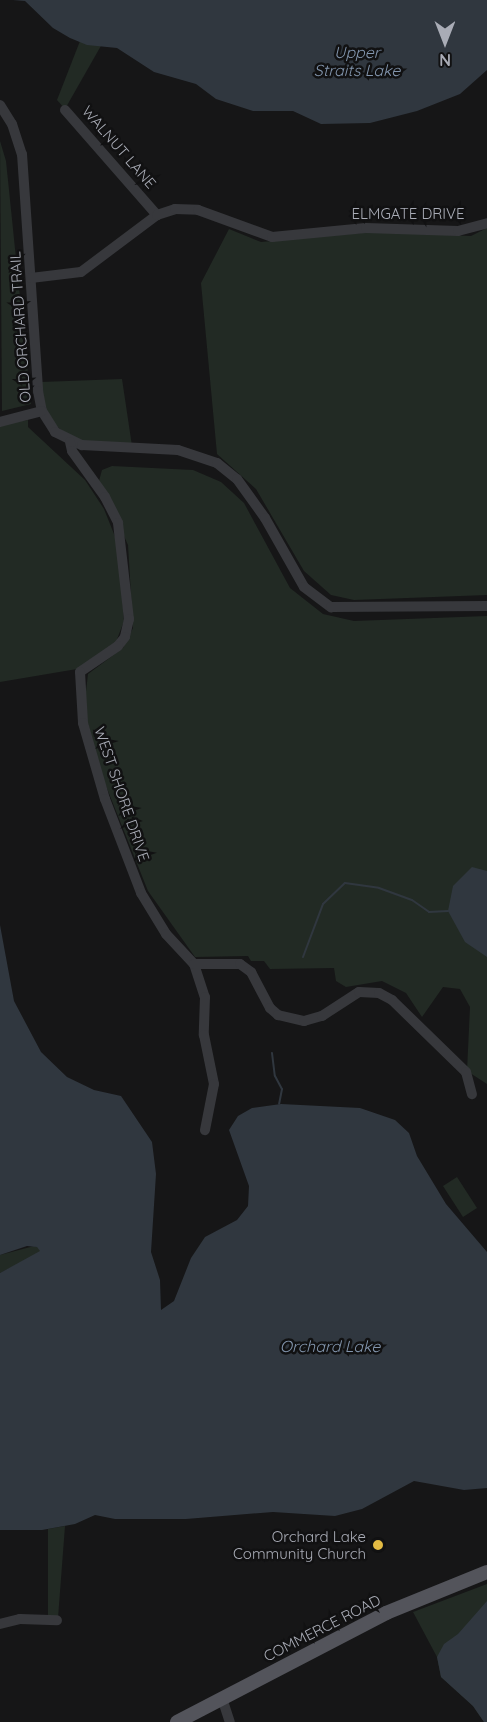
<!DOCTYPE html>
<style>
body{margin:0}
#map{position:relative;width:487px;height:1722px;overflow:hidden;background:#161617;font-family:Quicksand,sans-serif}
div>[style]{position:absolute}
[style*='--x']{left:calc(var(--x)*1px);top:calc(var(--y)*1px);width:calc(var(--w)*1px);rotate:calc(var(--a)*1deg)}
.green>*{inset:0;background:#222a24}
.water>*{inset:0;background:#30373f}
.stream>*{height:2px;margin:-1px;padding:0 1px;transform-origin:1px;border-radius:1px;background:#30373f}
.minor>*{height:10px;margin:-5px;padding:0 5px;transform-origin:5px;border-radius:5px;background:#37383c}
.major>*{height:14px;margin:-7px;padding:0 7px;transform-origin:7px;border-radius:7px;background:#53545b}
.dots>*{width:16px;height:16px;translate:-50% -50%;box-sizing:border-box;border:3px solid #111112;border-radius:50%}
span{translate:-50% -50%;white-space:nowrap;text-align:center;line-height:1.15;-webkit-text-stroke:5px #111112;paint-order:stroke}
.street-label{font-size:15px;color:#a9acb6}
.poi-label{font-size:15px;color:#a9acb6}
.right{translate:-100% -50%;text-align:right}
.water-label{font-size:16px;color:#8396ae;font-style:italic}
.north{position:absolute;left:415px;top:12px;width:60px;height:60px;-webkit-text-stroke:4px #111112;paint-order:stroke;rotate:180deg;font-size:16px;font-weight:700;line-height:24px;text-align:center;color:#a9acb6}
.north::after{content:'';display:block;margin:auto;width:21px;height:27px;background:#a9acb6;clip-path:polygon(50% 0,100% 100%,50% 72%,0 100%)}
</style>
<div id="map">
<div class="green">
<i style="clip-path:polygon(80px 41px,102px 44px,65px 109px,57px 100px)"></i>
<i style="clip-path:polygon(0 141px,6px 161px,31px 404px,2px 411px)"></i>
<i style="clip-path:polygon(487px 228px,487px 595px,354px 600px,331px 595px,304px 571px,256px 489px,217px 454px,201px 283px,229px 229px,261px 242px,372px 232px,471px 236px)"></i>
<i style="clip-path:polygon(122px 379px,132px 446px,80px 444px,44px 417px,41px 382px)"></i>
<i style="clip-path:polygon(28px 420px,28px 427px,85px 480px,104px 509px,118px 544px,124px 621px,116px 642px,77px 669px,0 682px,0 424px)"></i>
<i style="clip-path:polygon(112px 466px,193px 470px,221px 482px,244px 503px,290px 588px,323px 614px,354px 621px,487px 616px,487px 1084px,467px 1071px,470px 1007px,460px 989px,443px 987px,422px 1017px,406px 993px,382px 981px,346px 987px,336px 981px,334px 968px,270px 969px,264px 961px,251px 961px,248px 956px,195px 957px,148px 891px,102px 776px,84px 708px,88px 674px,123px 648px,133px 628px,128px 545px,99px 481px,102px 470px)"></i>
<i style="clip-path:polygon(457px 1177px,477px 1208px,463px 1217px,443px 1186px)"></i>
<i style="clip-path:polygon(34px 1246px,40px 1248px,40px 1253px,0 1273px,0 1255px)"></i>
<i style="clip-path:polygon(65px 1526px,58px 1618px,48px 1618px,48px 1529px)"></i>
<i style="clip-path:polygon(487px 1584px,487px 1722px,484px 1722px,473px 1706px,441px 1677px,437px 1657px,413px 1612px)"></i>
</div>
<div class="water">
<i style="clip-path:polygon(13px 0,487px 0,487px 70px,460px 94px,417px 111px,370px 123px,321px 124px,293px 111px,253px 111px,216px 99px,196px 84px,154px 72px,117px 48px,87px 45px,70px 38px,53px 28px,25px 1px)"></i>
<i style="clip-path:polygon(472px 867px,487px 871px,487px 957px,465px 942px,448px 911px,453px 886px)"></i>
<i style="clip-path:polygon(0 925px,14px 1001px,41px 1052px,67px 1077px,94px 1090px,121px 1096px,152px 1142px,156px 1174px,151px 1252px,160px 1280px,161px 1310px,174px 1301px,191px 1258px,205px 1237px,237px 1220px,248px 1206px,249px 1186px,229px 1130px,238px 1116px,252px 1108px,281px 1104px,360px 1108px,395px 1120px,409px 1133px,417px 1156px,446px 1204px,487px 1252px,487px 1488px,464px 1490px,414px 1481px,362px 1509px,335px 1516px,273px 1512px,186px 1519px,115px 1519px,95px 1515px,75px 1524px,42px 1530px,0 1530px,0 1273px,40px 1251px,37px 1247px,27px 1246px,0 1255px)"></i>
<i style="clip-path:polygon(487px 1601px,487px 1722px,484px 1722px,473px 1706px,441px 1677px,437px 1657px,444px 1644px,458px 1634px)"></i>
</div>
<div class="stream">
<i style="--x:303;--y:957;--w:57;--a:-69.3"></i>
<i style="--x:323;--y:904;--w:30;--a:-44"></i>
<i style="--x:345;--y:883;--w:34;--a:8"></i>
<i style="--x:379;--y:888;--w:35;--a:20"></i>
<i style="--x:412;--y:900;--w:21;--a:35"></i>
<i style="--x:429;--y:912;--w:19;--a:-3"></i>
<i style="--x:272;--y:1053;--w:23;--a:83"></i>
<i style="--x:275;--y:1076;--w:15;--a:62"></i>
<i style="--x:282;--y:1089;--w:15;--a:101"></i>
</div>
<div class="minor">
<i style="--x:0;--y:105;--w:22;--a:58"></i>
<i style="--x:12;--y:124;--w:32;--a:72"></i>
<i style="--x:22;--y:154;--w:238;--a:86.1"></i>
<i style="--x:38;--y:391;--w:20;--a:79"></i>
<i style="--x:42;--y:411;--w:25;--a:58"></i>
<i style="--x:55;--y:432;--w:30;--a:26"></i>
<i style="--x:82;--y:445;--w:96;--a:3"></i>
<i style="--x:178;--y:450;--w:41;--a:18.4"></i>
<i style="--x:217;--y:463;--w:26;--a:39"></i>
<i style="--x:237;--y:479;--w:48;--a:54.3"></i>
<i style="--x:265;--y:518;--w:79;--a:60.5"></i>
<i style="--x:304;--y:587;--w:34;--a:37"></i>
<i style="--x:331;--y:607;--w:156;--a:-0.4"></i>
<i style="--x:65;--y:110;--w:140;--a:48.8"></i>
<i style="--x:31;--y:278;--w:50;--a:-6.8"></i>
<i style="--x:81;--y:272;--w:95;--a:-36.9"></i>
<i style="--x:157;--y:215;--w:19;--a:-18"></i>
<i style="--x:175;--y:209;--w:23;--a:2"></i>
<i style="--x:198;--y:210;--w:79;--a:20"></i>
<i style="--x:272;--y:237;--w:94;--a:-5.5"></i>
<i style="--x:366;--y:228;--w:92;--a:1.9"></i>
<i style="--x:458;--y:231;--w:30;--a:-15"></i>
<i style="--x:0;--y:422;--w:43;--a:-14.7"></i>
<i style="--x:70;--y:442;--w:9;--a:77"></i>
<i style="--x:72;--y:451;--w:57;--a:54.3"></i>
<i style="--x:105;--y:497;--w:29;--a:63"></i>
<i style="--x:118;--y:523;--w:97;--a:83.5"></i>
<i style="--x:129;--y:619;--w:18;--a:103"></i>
<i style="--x:125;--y:637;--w:11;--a:128"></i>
<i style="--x:118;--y:646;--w:46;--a:145.6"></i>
<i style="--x:80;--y:672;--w:51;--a:86.6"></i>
<i style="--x:83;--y:723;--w:79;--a:73.9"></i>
<i style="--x:105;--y:799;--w:101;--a:69"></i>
<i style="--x:141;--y:893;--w:48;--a:58.6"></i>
<i style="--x:166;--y:934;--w:41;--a:47"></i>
<i style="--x:194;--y:964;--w:35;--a:72"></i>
<i style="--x:205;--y:997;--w:38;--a:92"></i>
<i style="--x:204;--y:1035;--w:50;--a:78.5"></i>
<i style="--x:214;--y:1084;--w:47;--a:101.1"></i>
<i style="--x:194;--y:964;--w:46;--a:0"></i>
<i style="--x:240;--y:964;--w:14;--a:36"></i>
<i style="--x:251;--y:972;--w:41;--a:62.2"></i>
<i style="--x:270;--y:1008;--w:11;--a:41"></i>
<i style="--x:278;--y:1015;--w:27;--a:13"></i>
<i style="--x:304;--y:1021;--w:19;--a:-16"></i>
<i style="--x:322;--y:1016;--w:44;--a:-33"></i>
<i style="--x:359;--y:992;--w:20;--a:3"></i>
<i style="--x:379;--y:993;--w:15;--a:28"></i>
<i style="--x:392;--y:1000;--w:103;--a:44.2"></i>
<i style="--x:466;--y:1072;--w:23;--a:75"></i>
<i style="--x:0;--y:1624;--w:21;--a:-14"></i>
<i style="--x:20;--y:1619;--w:37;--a:2"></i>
<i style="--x:222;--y:1698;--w:25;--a:72"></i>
</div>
<div class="major">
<i style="--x:177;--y:1722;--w:236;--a:-27.5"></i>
<i style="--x:386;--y:1613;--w:109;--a:-22.1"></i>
</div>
<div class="dots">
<i style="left:378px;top:1545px;background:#e2ba43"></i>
</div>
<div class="street-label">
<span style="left:119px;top:147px;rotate:49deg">WALNUT LANE</span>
<span style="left:408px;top:214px">ELMGATE DRIVE</span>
<span style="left:20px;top:327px;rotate:-94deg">OLD ORCHARD TRAIL</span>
<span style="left:122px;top:794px;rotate:71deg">WEST SHORE DRIVE</span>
<span style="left:322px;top:1628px;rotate:-27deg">COMMERCE ROAD</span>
</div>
<div class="poi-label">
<span class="right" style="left:366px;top:1545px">Orchard Lake<br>Community Church</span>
</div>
<div class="water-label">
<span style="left:357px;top:61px">Upper<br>Straits Lake</span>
<span style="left:330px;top:1346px">Orchard Lake</span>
</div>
<div class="north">N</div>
</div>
